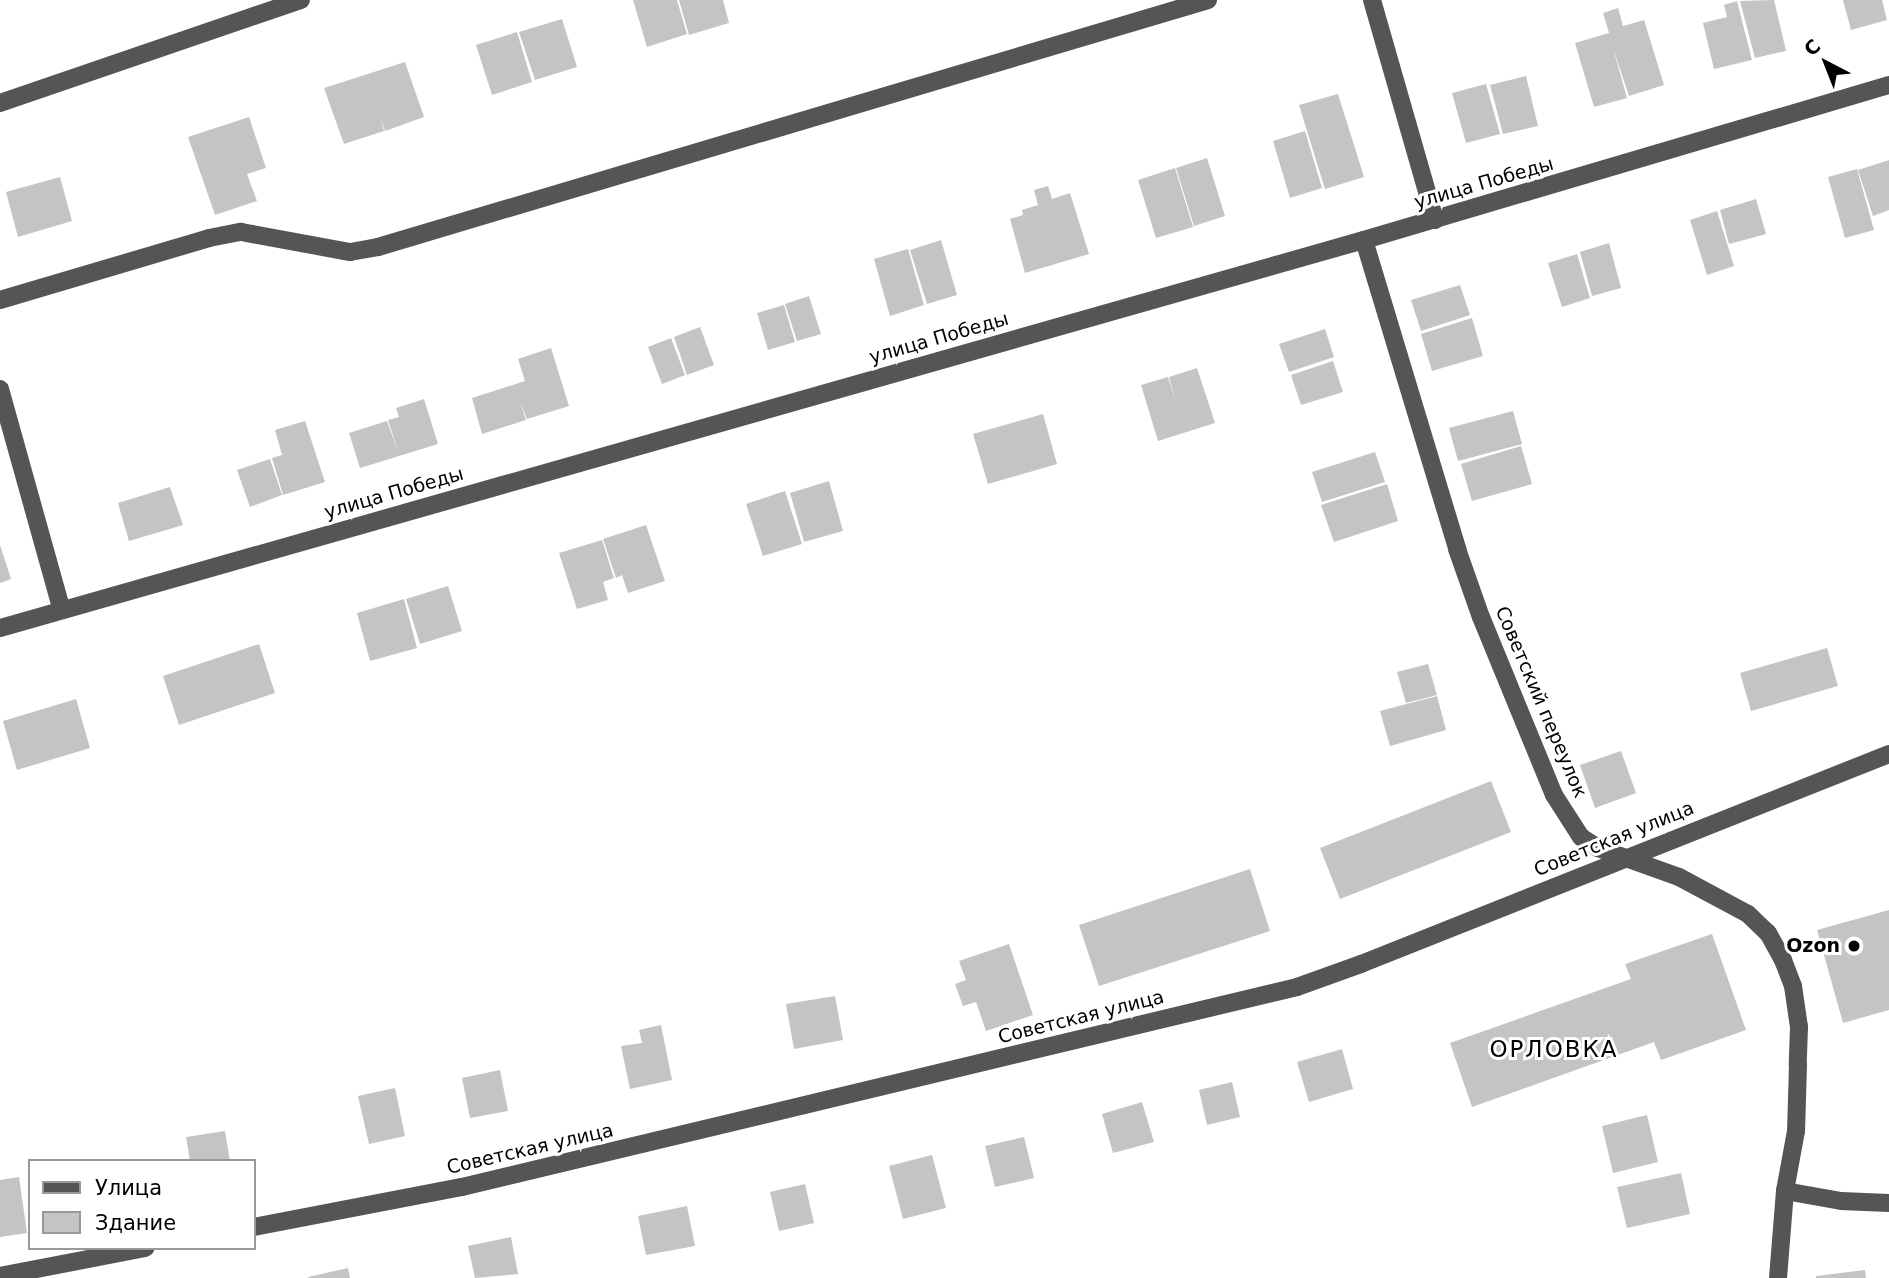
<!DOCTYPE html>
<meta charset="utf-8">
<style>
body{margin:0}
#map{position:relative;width:1889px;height:1278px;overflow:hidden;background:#fff;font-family:"DejaVu Sans",sans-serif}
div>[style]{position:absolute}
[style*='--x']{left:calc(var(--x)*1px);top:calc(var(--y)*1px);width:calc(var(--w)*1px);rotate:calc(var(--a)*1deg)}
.building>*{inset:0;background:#c4c4c4}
.minor>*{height:18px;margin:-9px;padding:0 9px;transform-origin:9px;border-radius:9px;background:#555}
.dots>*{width:19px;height:19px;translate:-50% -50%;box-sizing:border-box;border:4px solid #fff;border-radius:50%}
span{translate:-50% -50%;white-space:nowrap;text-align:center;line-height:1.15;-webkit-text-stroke:6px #fff;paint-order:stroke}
.street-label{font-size:19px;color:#000}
.poi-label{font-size:19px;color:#000;font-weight:700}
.right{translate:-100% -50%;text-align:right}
.quarter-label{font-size:23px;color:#000;letter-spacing:2px}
.legend{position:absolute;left:28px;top:1159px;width:228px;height:91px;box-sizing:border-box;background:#fff;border:2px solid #999;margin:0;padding:9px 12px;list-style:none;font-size:21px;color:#000}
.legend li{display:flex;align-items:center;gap:14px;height:35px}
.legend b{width:35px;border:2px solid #999}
.north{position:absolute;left:1791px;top:28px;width:70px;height:70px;-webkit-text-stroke:5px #fff;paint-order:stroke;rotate:318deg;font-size:19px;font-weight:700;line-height:28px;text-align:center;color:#000}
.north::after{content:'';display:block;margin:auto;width:24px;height:32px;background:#000;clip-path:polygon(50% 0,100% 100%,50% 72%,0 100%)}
</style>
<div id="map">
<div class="building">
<i style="clip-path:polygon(633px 0,677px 0,687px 34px,647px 47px)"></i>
<i style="clip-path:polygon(679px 0,723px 0,729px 23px,689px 35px)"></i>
<i style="clip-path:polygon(1774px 0,1786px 51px,1755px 58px,1740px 1px)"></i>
<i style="clip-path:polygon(1843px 0,1882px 0,1887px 20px,1851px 30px)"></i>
<i style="clip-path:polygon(1737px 1px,1752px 60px,1714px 69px,1703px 23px,1727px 17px,1724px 5px)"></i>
<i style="clip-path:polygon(1618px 8px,1623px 26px,1644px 20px,1664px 85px,1629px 96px,1613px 48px,1627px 98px,1594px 107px,1575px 43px,1609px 33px,1603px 13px)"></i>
<i style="clip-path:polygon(562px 19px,577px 67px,535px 80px,519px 32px)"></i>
<i style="clip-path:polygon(517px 32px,532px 82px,492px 95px,476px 45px)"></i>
<i style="clip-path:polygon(405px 62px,424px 117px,385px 131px,380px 117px,384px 131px,344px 144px,324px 88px)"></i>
<i style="clip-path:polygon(1526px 76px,1538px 126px,1503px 134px,1490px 85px)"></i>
<i style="clip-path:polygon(1486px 84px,1500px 134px,1466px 143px,1452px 93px)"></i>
<i style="clip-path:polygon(1338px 94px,1364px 177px,1325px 189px,1299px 105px)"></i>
<i style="clip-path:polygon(249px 117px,266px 168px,247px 174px,257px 201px,215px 215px,188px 137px)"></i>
<i style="clip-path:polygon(1305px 131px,1322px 188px,1290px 198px,1273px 141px)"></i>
<i style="clip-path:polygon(1207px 158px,1225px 216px,1194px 226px,1176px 168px)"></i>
<i style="clip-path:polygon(1889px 160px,1889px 210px,1873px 216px,1858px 170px)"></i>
<i style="clip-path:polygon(1175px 168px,1193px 227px,1156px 238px,1138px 180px)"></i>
<i style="clip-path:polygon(1857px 169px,1874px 230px,1845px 238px,1828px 177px)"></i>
<i style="clip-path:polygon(60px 177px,72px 221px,18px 237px,6px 192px)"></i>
<i style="clip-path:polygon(1048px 186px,1052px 199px,1070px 193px,1089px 254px,1025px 273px,1010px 219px,1023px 215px,1022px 210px,1038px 205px,1034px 190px)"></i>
<i style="clip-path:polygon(1756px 199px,1766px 234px,1729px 244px,1720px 210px)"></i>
<i style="clip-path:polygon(1717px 211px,1734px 266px,1707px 275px,1690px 220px)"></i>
<i style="clip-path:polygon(941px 240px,957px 295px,927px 304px,910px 250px)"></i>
<i style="clip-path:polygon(1609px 243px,1621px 288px,1592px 296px,1580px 252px)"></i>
<i style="clip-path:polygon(908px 249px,924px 305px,890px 316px,874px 259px)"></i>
<i style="clip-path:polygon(1577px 254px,1590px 298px,1562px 307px,1548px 263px)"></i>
<i style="clip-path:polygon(1460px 285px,1470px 315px,1421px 331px,1411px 300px)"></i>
<i style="clip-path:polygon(809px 296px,821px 334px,797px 341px,785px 304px)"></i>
<i style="clip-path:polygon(784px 305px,795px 342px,768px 350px,757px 313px)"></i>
<i style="clip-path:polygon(1472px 318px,1483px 356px,1432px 371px,1421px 334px)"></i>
<i style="clip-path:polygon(700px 327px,714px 365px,687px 375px,674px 337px)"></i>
<i style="clip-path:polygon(1325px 329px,1334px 357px,1289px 372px,1279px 344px)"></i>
<i style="clip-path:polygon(671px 338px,685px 375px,662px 384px,648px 347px)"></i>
<i style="clip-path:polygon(551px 348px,569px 406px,527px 419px,520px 402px,526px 420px,482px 434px,472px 398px,525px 381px,518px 359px)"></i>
<i style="clip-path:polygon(1333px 361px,1343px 392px,1301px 405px,1291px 375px)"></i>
<i style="clip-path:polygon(1197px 368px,1215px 423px,1158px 441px,1141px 385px,1168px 377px,1176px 402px,1169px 377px)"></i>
<i style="clip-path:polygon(424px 399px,438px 444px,360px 468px,349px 433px,387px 421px,398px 451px,388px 420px,399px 417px,396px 408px)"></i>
<i style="clip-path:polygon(1513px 411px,1522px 444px,1458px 461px,1449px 428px)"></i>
<i style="clip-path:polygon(1043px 414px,1057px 464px,988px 484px,973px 434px)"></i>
<i style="clip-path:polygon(305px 421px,325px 482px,283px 495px,272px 458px,282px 455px,275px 430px)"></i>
<i style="clip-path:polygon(1521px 446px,1532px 484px,1472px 501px,1461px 464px)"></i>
<i style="clip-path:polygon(1375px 452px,1385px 482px,1322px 502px,1312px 472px)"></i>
<i style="clip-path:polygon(270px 459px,282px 495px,250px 507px,237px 470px)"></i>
<i style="clip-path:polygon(829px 481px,843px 531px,804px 542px,790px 493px)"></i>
<i style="clip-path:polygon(1387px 484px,1398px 521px,1334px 542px,1321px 505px)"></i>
<i style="clip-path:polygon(170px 487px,183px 525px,129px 541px,118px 503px)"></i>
<i style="clip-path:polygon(785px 491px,802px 544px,763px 556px,746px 504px)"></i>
<i style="clip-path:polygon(646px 525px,665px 581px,628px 593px,622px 575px,616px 578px,603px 539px)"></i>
<i style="clip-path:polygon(602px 540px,614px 578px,603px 582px,608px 600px,577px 609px,559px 553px)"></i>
<i style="clip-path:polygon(0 545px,11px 579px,0 583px)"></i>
<i style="clip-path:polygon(448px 586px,462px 631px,420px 644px,406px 599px)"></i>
<i style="clip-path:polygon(404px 599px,417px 648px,370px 661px,357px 613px)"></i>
<i style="clip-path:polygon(259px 644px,275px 693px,179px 725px,163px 676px)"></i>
<i style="clip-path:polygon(1827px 648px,1838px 686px,1751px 711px,1740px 673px)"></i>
<i style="clip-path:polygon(1428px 664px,1437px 695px,1406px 703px,1397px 672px)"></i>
<i style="clip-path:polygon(1437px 696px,1446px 730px,1390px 746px,1380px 711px)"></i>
<i style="clip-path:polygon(76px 699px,90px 748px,17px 770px,3px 721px)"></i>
<i style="clip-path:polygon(1621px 751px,1636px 793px,1595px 808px,1580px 765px)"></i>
<i style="clip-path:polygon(1491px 781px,1511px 832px,1340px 899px,1320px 848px)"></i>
<i style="clip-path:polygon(1250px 869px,1270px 931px,1099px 986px,1079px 925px)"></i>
<i style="clip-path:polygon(1889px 910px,1889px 1010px,1843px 1023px,1817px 930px)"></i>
<i style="clip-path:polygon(1712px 934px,1746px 1030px,1661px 1060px,1654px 1042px,1472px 1107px,1450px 1043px,1631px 979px,1625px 964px)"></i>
<i style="clip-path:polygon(1009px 944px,1033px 1015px,986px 1031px,976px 1002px,963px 1006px,955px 984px,966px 980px,959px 961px)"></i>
<i style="clip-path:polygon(835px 996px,843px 1040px,794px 1049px,786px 1004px)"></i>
<i style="clip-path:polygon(661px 1025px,672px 1080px,630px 1089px,621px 1046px,642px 1043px,639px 1030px)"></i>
<i style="clip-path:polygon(1342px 1049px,1353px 1089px,1309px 1102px,1297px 1062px)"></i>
<i style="clip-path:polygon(500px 1070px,508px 1111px,470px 1118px,462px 1078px)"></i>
<i style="clip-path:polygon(1232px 1082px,1240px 1117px,1207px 1125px,1199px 1090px)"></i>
<i style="clip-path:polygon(395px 1088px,405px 1136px,369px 1144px,358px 1096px)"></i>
<i style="clip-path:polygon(1142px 1102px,1154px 1142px,1113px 1153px,1102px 1114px)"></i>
<i style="clip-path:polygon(1647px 1115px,1658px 1162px,1613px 1173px,1602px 1126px)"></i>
<i style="clip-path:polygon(225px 1131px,230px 1161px,190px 1161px,186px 1137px)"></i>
<i style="clip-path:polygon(1024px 1137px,1034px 1178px,995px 1187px,985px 1146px)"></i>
<i style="clip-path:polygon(932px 1155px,946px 1208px,903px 1219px,889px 1166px)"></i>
<i style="clip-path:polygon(1681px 1173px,1690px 1214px,1627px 1228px,1617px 1187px)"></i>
<i style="clip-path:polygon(19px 1177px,27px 1233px,0 1237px,0 1180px)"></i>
<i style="clip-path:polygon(805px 1184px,814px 1223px,779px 1231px,770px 1192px)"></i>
<i style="clip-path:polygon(687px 1206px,695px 1246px,646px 1255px,638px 1216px)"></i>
<i style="clip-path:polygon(511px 1237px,518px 1274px,475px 1278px,468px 1246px)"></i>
<i style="clip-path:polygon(348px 1268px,350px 1278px,308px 1278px,308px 1277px)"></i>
<i style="clip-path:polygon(1865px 1270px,1866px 1278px,1816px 1278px,1816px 1276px)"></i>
</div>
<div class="minor">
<i style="--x:1372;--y:0;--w:229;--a:74"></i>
<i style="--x:0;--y:103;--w:318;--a:-18.9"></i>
<i style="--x:1364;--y:240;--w:323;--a:73.2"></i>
<i style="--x:1457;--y:549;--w:72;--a:70.6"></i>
<i style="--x:1481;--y:617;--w:192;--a:67.7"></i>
<i style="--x:1554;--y:795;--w:50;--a:57.3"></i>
<i style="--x:1581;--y:837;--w:20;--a:33"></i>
<i style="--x:1598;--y:848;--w:86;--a:19.7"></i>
<i style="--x:1679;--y:877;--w:78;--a:28.2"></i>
<i style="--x:1748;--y:914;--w:28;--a:44"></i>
<i style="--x:1768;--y:933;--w:31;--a:61"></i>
<i style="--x:1783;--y:960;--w:28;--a:69"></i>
<i style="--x:1793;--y:986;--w:41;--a:81.7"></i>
<i style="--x:1799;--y:1027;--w:38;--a:92"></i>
<i style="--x:1798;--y:1065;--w:66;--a:91.7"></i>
<i style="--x:1796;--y:1131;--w:61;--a:100.4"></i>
<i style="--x:1785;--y:1191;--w:87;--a:94.6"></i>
<i style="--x:0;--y:300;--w:218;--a:-16.5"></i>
<i style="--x:209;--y:238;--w:33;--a:-11"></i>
<i style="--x:241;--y:232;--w:111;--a:10.4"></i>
<i style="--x:350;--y:252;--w:28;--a:-10"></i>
<i style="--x:378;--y:247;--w:866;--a:-16.57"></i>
<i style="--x:0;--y:389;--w:227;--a:74.4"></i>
<i style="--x:0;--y:628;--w:1418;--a:-15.88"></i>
<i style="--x:1364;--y:240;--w:547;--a:-16.45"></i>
<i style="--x:1785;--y:1191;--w:57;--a:10.1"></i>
<i style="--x:1841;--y:1201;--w:48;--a:2.4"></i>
<i style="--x:254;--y:1227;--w:212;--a:-10.9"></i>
<i style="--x:462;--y:1187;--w:859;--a:-13.47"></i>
<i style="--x:1297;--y:987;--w:68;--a:-19.8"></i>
<i style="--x:1361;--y:964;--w:568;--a:-21.69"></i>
<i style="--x:0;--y:1276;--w:148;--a:-10.9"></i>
</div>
<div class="dots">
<i style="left:1854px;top:946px;background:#000"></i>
</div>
<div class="street-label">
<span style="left:1484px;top:183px;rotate:-16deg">улица Победы</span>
<span style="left:939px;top:338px;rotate:-16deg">улица Победы</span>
<span style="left:394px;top:493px;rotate:-16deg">улица Победы</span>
<span style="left:1541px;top:702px;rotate:67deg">Советский переулок</span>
<span style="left:1614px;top:839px;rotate:-22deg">Советская улица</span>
<span style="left:1081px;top:1017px;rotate:-14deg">Советская улица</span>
<span style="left:530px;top:1149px;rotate:-13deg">Советская улица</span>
</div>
<div class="poi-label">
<span class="right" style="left:1840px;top:946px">Ozon</span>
</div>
<div class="quarter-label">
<span style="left:1554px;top:1049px">ОРЛОВКА</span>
</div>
<ul class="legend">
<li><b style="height:9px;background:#555"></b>Улица</li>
<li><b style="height:19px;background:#c4c4c4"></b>Здание</li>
</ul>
<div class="north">С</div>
</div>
